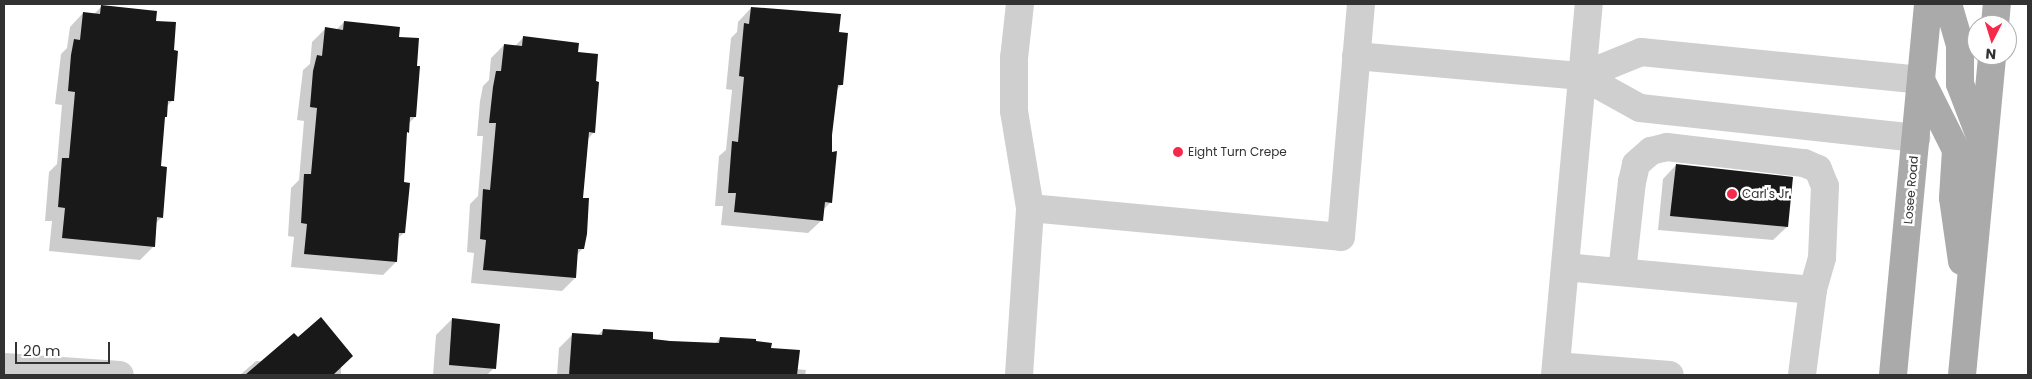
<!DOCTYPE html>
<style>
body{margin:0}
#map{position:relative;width:2032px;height:379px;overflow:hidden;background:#fff;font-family:Poppins,sans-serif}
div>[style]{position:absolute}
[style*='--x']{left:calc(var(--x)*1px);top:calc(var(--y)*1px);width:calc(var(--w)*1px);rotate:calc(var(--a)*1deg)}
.shadow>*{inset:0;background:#0003}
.building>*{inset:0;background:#191919}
.minor>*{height:28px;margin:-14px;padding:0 14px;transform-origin:14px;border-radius:14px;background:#cfcfcf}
.major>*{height:28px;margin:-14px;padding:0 14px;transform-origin:14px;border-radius:14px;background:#aaa}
.dots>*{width:14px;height:14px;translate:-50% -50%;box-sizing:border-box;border:2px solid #fff;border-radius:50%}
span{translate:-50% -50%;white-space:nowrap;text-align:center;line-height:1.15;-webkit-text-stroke:5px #fff;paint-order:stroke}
.poi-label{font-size:12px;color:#323232}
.left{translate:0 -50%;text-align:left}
.street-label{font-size:12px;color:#323232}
.frame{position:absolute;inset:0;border:5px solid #323232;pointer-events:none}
.north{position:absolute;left:1967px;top:15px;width:50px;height:50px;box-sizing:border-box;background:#fff;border:1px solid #adadad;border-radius:50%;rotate:185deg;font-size:14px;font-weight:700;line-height:20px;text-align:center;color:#323232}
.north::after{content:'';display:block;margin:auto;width:18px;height:22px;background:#f5294b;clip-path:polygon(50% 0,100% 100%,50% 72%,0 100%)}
.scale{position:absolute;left:15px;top:342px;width:95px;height:22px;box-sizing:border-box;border:2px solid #323232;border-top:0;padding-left:6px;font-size:15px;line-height:18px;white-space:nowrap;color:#323232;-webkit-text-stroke:4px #fff;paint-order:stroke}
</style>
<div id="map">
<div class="shadow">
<i style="clip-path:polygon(102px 6px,155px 22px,172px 101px,166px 107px,163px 119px,160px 167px,162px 217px,155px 224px,154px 246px,140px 260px,49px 251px,52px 221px,45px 221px,49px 172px,57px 164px,62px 105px,55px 104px,61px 54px,67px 48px,70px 27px,83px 13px,93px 15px)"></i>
<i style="clip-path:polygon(751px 8px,838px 33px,842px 84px,836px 91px,831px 135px,831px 202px,823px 210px,822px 220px,808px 233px,721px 225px,723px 206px,715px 206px,719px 156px,726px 150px,732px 90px,726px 89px,731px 38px,737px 32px,738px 22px)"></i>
<i style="clip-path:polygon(344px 22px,398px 38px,415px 117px,409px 123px,406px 134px,402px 183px,404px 233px,397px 239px,396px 262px,383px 275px,291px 267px,294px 237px,288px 236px,291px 188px,299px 180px,304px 121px,297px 120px,303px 70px,310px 64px,312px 42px,325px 29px,336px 30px)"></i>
<i style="clip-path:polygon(523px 38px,577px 53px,594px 132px,588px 139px,582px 199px,583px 248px,577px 255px,575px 278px,562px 291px,471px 283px,474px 253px,467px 252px,470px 204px,478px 196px,483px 136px,477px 136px,480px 101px,483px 86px,489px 80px,491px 58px,504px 45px,515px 46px)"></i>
<i style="clip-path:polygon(1676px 165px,1787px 227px,1773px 240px,1658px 230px,1663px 179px)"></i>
<i style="clip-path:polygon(452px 319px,494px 368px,487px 375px,433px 375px,436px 335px)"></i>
<i style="clip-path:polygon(603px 330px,651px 340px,715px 344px,720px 338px,770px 349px,796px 369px,806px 370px,805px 375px,557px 375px,559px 348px,573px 334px,597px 336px)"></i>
<i style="clip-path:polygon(256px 361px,341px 366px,341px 375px,240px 375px)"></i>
</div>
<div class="building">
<i style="clip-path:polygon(101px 5px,157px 11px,156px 21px,176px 22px,174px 50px,178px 51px,174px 101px,168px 101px,167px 117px,165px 117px,161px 166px,167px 167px,163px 218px,157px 217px,155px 247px,62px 238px,65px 208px,58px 207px,62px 158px,69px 158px,75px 92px,68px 91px,71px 55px,74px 39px,80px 40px,83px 12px,100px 14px)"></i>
<i style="clip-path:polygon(751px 7px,841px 14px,839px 32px,848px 33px,843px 85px,838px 85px,832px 135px,832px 152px,837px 151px,832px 203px,825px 202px,823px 221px,734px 212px,736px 193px,728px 193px,732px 141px,738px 142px,744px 77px,739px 76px,744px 23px,749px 24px)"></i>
<i style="clip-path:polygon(344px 21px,400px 27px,399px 37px,419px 38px,417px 66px,420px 66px,416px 117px,410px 117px,409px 133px,407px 132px,404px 182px,410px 183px,405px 233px,399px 233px,397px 262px,304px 254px,307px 224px,301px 223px,304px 174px,311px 174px,317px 108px,310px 107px,313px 71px,317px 55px,322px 56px,325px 27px,343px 30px)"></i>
<i style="clip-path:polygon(523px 36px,579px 43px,578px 52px,598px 54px,596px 81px,599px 82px,595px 133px,589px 132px,583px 198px,589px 198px,587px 234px,584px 249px,578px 249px,576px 278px,483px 270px,486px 240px,480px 239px,483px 189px,490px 190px,496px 123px,489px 123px,493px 87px,496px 71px,501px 71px,504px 44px,522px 46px)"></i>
<i style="clip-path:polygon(1676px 164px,1793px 177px,1788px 227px,1670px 216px)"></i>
<i style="clip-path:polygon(321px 317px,353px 356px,333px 375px,245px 375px,294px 333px,298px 337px)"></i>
<i style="clip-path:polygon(452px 318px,500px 324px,496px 369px,449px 365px)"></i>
<i style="clip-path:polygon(603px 329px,653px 332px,653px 339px,670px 341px,719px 343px,720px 337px,756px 339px,756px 341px,772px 343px,771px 348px,800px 350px,797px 375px,569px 375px,572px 333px,602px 335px)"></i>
</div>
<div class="minor">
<i style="--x:1020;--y:4;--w:54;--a:96.3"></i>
<i style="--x:1014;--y:58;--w:53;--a:90"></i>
<i style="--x:1014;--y:111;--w:98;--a:80.6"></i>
<i style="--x:1356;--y:56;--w:227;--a:5.1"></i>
<i style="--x:1582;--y:76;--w:66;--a:28.9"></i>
<i style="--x:1640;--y:108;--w:278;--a:6.2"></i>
<i style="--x:1582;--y:76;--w:64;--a:-22.1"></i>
<i style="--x:1641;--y:52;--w:281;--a:5.7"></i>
<i style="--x:1565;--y:267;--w:249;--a:5.3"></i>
<i style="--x:1622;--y:272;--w:91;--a:-83.7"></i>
<i style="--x:1632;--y:182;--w:18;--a:-77"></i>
<i style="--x:1636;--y:164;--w:20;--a:-41"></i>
<i style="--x:1651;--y:151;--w:16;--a:-14"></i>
<i style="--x:1667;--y:147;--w:138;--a:6.7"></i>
<i style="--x:1804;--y:163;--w:15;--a:23"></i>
<i style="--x:1818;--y:169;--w:18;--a:68"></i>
<i style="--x:1825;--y:186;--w:72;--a:92.4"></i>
<i style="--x:1822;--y:258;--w:33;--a:106"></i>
<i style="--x:1813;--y:290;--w:86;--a:97.4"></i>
<i style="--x:1556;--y:366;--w:114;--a:4.5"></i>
<i style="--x:4;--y:367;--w:116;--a:3.9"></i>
<i style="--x:1019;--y:375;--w:167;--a:-86.2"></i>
<i style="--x:1030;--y:208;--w:312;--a:5.3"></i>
<i style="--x:1341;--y:237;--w:234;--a:-85.1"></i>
<i style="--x:1555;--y:375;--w:373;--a:-84.8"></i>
</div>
<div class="major">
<i style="--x:1948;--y:4;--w:43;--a:73.7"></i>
<i style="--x:1960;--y:45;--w:39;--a:90"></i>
<i style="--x:1960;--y:84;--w:59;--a:69.1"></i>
<i style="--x:1995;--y:25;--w:21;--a:-85"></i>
<i style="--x:1921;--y:80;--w:78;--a:63.4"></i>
<i style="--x:1956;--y:150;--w:48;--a:93.6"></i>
<i style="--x:1953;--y:198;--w:64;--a:81.9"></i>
<i style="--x:1893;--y:375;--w:373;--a:-84.6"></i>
<i style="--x:1962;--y:375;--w:321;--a:-84.6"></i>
</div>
<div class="dots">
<i style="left:1178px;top:152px;background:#f5294b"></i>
<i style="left:1732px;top:194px;background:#f5294b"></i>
</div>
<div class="poi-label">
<span class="left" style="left:1188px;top:152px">Eight Turn Crepe</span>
<span class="left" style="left:1742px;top:194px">Carl's Jr.</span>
</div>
<div class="street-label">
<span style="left:1911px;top:190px;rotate:-85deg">Losee Road</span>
</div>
<div class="frame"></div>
<div class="north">N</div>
<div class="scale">20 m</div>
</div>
